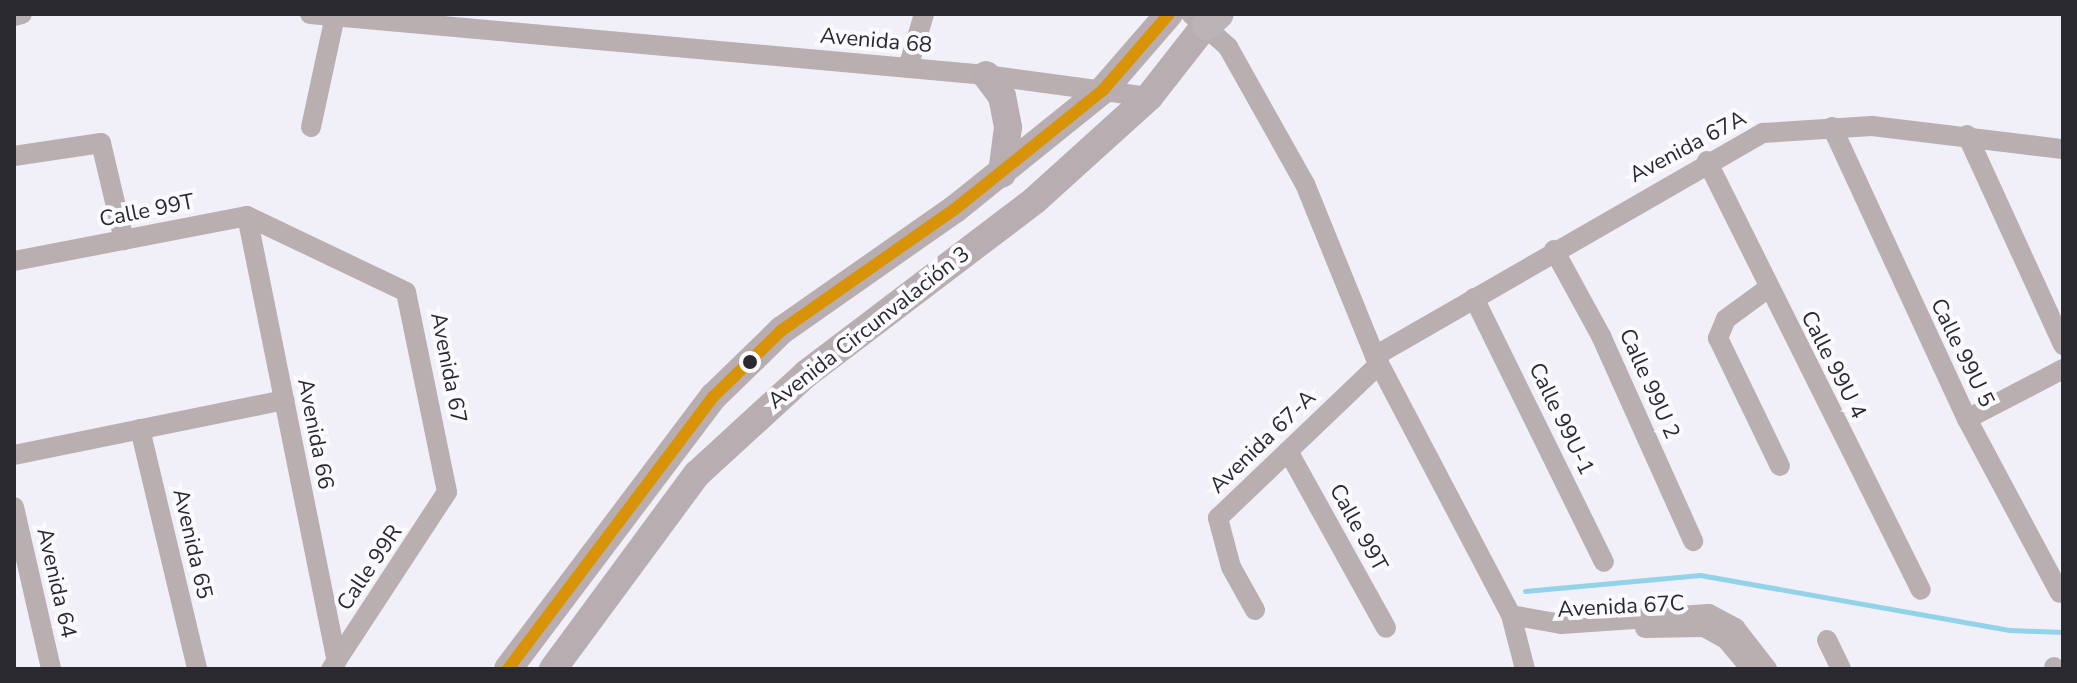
<!DOCTYPE html>
<meta charset="utf-8">
<style>
body{margin:0}
#map{position:relative;width:2077px;height:683px;overflow:hidden;background:#f1eff8;font-family:"Nunito Sans",sans-serif}
div>[style]{position:absolute}
[style*='--x']{left:calc(var(--x)*1px);top:calc(var(--y)*1px);width:calc(var(--w)*1px);rotate:calc(var(--a)*1deg)}
.stream>*{height:5px;margin:-2.5px;padding:0 2.5px;transform-origin:2.5px;border-radius:2.5px;background:#93d3e9}
.street>*{height:20px;margin:-10px;padding:0 10px;transform-origin:10px;border-radius:10px;background:#b9afb1}
.secondary>*{height:28px;margin:-14px;padding:0 14px;transform-origin:14px;border-radius:14px;background:#b8aeb1}
.primary>*{height:30px;margin:-15px;padding:0 15px;transform-origin:15px;border-radius:15px;background:#bbb3b6}
.bus-1>*{height:12px;margin:-6px;padding:0 6px;transform-origin:6px;border-radius:6px;background:#d89307}
.dots>*{width:22px;height:22px;translate:-50% -50%;box-sizing:border-box;border:4px solid #fbfafe;border-radius:50%}
span{translate:-50% -50%;white-space:nowrap;text-align:center;line-height:1.15;-webkit-text-stroke:8px #fbfafe;paint-order:stroke}
.street-label{font-size:22px;color:#2a2930}
.frame{position:absolute;inset:0;border:16px solid #2a2930;pointer-events:none}
</style>
<div id="map">
<div class="stream">
<i style="--x:1525;--y:591;--w:176;--a:-5.2"></i>
<i style="--x:1700;--y:575;--w:314;--a:10.1"></i>
<i style="--x:2009;--y:630;--w:54;--a:2.1"></i>
</div>
<div class="street">
<i style="--x:310;--y:14;--w:679;--a:5.16"></i>
<i style="--x:986;--y:75;--w:164;--a:7.7"></i>
<i style="--x:1191;--y:14;--w:50;--a:41.7"></i>
<i style="--x:1228;--y:47;--w:157;--a:60.7"></i>
<i style="--x:1305;--y:184;--w:186;--a:67.9"></i>
<i style="--x:1375;--y:356;--w:293;--a:62.3"></i>
<i style="--x:1511;--y:615;--w:56;--a:75.5"></i>
<i style="--x:14;--y:16;--w:8;--a:-14"></i>
<i style="--x:908;--y:68;--w:56;--a:-73.5"></i>
<i style="--x:311;--y:127;--w:114;--a:-77.8"></i>
<i style="--x:1832;--y:127;--w:322;--a:65.2"></i>
<i style="--x:1967;--y:419;--w:197;--a:61.9"></i>
<i style="--x:1967;--y:135;--w:231;--a:65.4"></i>
<i style="--x:14;--y:156;--w:88;--a:-8.5"></i>
<i style="--x:101;--y:143;--w:100;--a:76.7"></i>
<i style="--x:1707;--y:161;--w:479;--a:63.5"></i>
<i style="--x:247;--y:216;--w:454;--a:78.6"></i>
<i style="--x:1554;--y:250;--w:98;--a:61.3"></i>
<i style="--x:1601;--y:336;--w:225;--a:65.8"></i>
<i style="--x:14;--y:261;--w:237;--a:-10.9"></i>
<i style="--x:247;--y:216;--w:176;--a:25.5"></i>
<i style="--x:406;--y:292;--w:204;--a:78.4"></i>
<i style="--x:447;--y:492;--w:212;--a:123.2"></i>
<i style="--x:1767;--y:289;--w:51;--a:143.8"></i>
<i style="--x:1726;--y:319;--w:21;--a:113"></i>
<i style="--x:1718;--y:338;--w:142;--a:64.2"></i>
<i style="--x:1474;--y:298;--w:294;--a:63.8"></i>
<i style="--x:1375;--y:356;--w:448;--a:-29.9"></i>
<i style="--x:1763;--y:133;--w:109;--a:-3.7"></i>
<i style="--x:1872;--y:126;--w:192;--a:6.9"></i>
<i style="--x:1967;--y:419;--w:108;--a:-27.5"></i>
<i style="--x:140;--y:429;--w:247;--a:76.6"></i>
<i style="--x:1288;--y:451;--w:202;--a:61"></i>
<i style="--x:14;--y:455;--w:276;--a:-11.5"></i>
<i style="--x:14;--y:507;--w:166;--a:77.1"></i>
<i style="--x:1255;--y:610;--w:49;--a:-119.2"></i>
<i style="--x:1231;--y:567;--w:51;--a:-104.9"></i>
<i style="--x:1218;--y:518;--w:223;--a:-43.7"></i>
<i style="--x:1511;--y:615;--w:51;--a:10.2"></i>
<i style="--x:1561;--y:624;--w:148;--a:-3.9"></i>
<i style="--x:1709;--y:614;--w:30;--a:28"></i>
<i style="--x:1735;--y:628;--w:52;--a:52"></i>
<i style="--x:1645;--y:628;--w:59;--a:-1"></i>
<i style="--x:1704;--y:627;--w:25;--a:29"></i>
<i style="--x:1726;--y:639;--w:39;--a:50"></i>
<i style="--x:1827;--y:640;--w:32;--a:64"></i>
<i style="--x:2054;--y:669;--w:2;--a:-90"></i>
</div>
<div class="secondary">
<i style="--x:986;--y:75;--w:26;--a:53"></i>
<i style="--x:1002;--y:96;--w:32;--a:79"></i>
<i style="--x:1008;--y:127;--w:47;--a:97.3"></i>
<i style="--x:508;--y:669;--w:341;--a:-53"></i>
<i style="--x:713;--y:397;--w:96;--a:-44.2"></i>
<i style="--x:782;--y:330;--w:211;--a:-35"></i>
<i style="--x:955;--y:209;--w:191;--a:-38.8"></i>
<i style="--x:1104;--y:89;--w:99;--a:-49.1"></i>
<i style="--x:553;--y:669;--w:242;--a:-53.6"></i>
<i style="--x:697;--y:474;--w:148;--a:-42.5"></i>
<i style="--x:806;--y:374;--w:288;--a:-37.2"></i>
<i style="--x:1035;--y:200;--w:154;--a:-42.1"></i>
<i style="--x:1149;--y:97;--w:105;--a:-51.9"></i>
</div>
<div class="primary">
<i style="--x:1207;--y:25;--w:16;--a:-43"></i>
</div>
<div class="bus-1">
<i style="--x:508;--y:669;--w:341;--a:-53"></i>
<i style="--x:713;--y:397;--w:96;--a:-44.2"></i>
<i style="--x:782;--y:330;--w:211;--a:-35"></i>
<i style="--x:955;--y:209;--w:191;--a:-38.8"></i>
<i style="--x:1104;--y:89;--w:99;--a:-49.1"></i>
</div>
<div class="dots">
<i style="left:750px;top:362px;background:#2a2930"></i>
</div>
<div class="street-label">
<span style="left:876px;top:41px;rotate:5deg">Avenida 68</span>
<span style="left:1688px;top:147px;rotate:-28deg">Avenida 67A</span>
<span style="left:147px;top:211px;rotate:-11deg">Calle 99T</span>
<span style="left:869px;top:328px;rotate:-38deg">Avenida Circunvalación 3</span>
<span style="left:1962px;top:353px;rotate:64deg">Calle 99U 5</span>
<span style="left:1833px;top:365px;rotate:63deg">Calle 99U 4</span>
<span style="left:448px;top:368px;rotate:79deg">Avenida 67</span>
<span style="left:1649px;top:384px;rotate:66deg">Calle 99U 2</span>
<span style="left:1561px;top:419px;rotate:64deg">Calle 99U-1</span>
<span style="left:315px;top:434px;rotate:79deg">Avenida 66</span>
<span style="left:1263px;top:442px;rotate:-44deg">Avenida 67-A</span>
<span style="left:1358px;top:528px;rotate:61deg">Calle 99T</span>
<span style="left:192px;top:544px;rotate:77deg">Avenida 65</span>
<span style="left:370px;top:568px;rotate:-56deg">Calle 99R</span>
<span style="left:56px;top:583px;rotate:77deg">Avenida 64</span>
<span style="left:1621px;top:607px;rotate:-3deg">Avenida 67C</span>
</div>
<div class="frame"></div>
</div>
